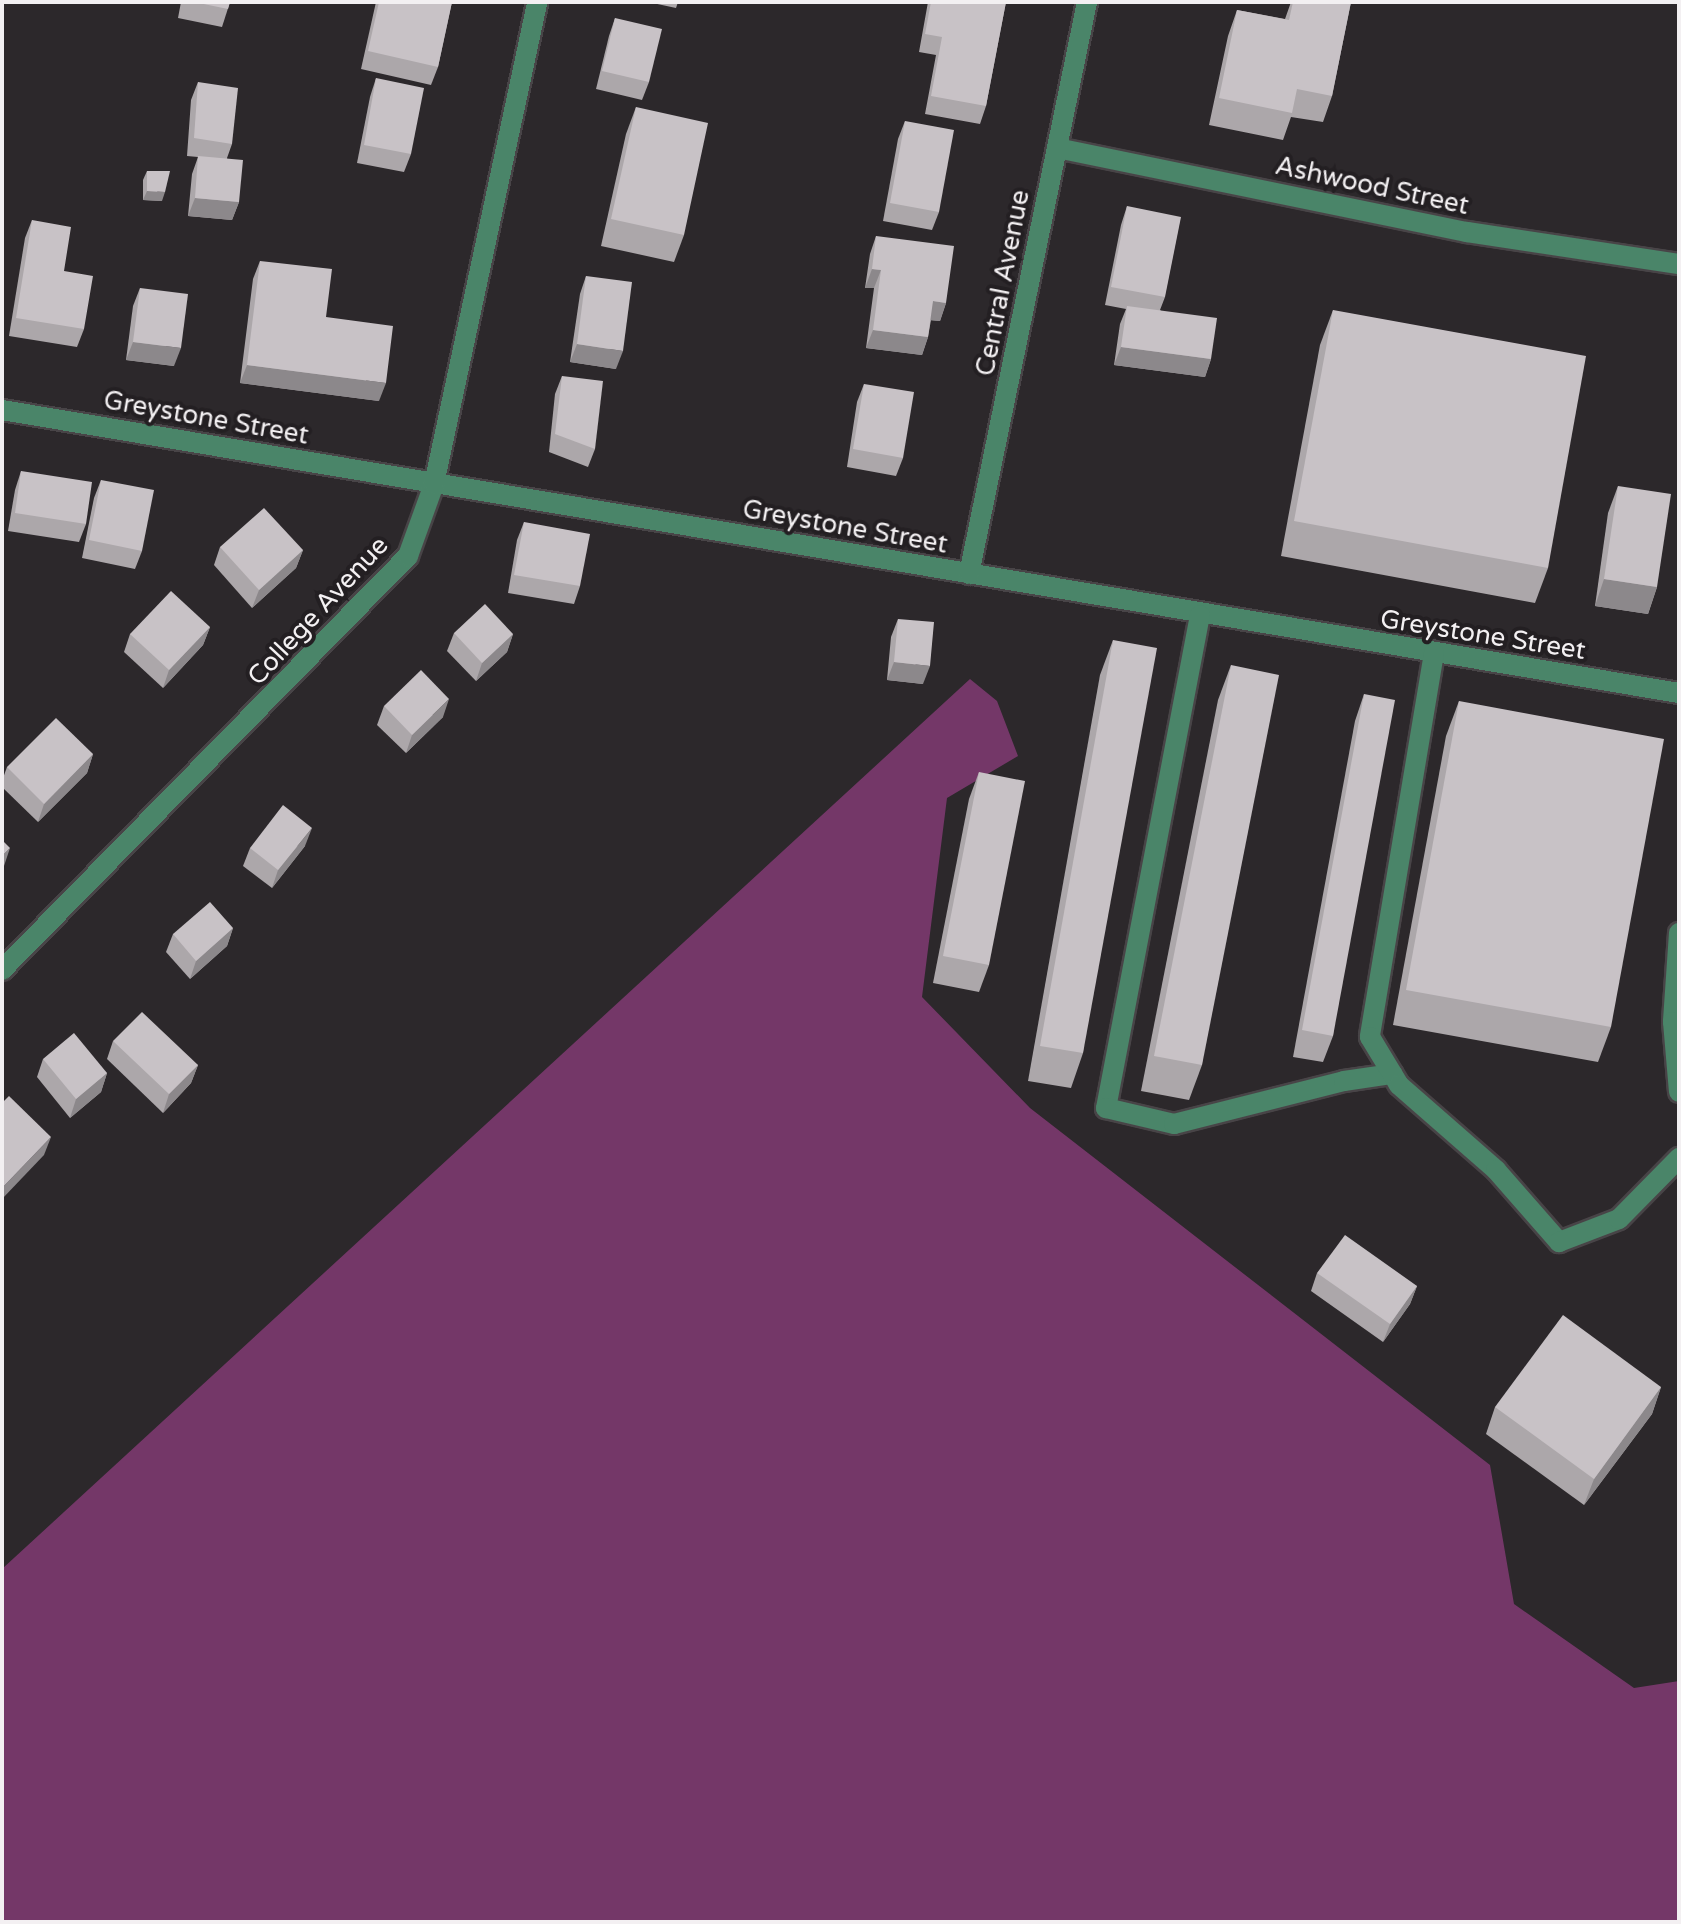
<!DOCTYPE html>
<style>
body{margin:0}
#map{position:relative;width:1681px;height:1924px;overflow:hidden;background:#2c282b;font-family:"Varela Round",sans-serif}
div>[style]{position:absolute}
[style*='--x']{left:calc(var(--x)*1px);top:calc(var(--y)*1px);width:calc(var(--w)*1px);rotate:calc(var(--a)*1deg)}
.forest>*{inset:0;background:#743768}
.roads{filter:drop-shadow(2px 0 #484447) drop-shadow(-2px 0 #484447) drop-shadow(0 2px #484447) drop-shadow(0 -2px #484447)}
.minor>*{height:20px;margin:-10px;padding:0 10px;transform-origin:10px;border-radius:10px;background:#4a8569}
.wall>*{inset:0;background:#aca7aa}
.shaded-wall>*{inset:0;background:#8c888b}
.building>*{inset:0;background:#c8c2c6}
span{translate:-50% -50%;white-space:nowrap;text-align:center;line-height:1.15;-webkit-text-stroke:8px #231f22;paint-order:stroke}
.street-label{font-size:26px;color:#f3f0f2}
.frame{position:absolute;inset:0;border:4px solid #f3f0f2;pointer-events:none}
</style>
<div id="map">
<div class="forest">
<i style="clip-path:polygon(970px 679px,997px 701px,1018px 756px,947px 798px,922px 997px,1030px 1108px,1490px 1465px,1514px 1604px,1634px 1688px,1679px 1681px,1679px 1922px,2px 1922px,2px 1569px)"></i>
</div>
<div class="roads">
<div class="minor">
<i style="--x:1057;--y:148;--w:419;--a:11.6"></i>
<i style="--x:1467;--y:232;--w:214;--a:8.6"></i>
<i style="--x:2;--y:410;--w:1701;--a:9.58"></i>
<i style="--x:969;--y:574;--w:584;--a:-78.34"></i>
<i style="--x:1200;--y:615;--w:502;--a:100.79"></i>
<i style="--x:1106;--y:1108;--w:70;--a:13.2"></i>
<i style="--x:1174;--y:1124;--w:175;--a:-14.2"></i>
<i style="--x:1344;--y:1081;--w:49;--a:-8.3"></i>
<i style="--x:1434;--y:653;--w:389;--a:99.5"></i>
<i style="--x:1370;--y:1037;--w:56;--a:58.9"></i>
<i style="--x:1399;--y:1085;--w:129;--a:41.2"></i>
<i style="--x:1496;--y:1170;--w:96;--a:48.8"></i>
<i style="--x:1559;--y:1242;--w:64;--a:-21"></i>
<i style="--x:1619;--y:1219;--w:86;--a:-45.5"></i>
<i style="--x:1679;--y:933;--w:89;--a:93.9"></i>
<i style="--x:1673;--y:1022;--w:70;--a:85.1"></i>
<i style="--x:2;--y:970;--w:580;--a:-45.56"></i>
<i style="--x:408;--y:556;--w:77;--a:-70.1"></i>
<i style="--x:434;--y:484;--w:493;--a:-77.9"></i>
</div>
</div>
<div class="wall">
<i style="clip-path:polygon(181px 2px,230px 2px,222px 27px,178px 18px)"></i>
<i style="clip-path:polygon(376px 2px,452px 2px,438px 67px,431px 85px,361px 69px)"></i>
<i style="clip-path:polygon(648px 2px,678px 2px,676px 8px)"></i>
<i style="clip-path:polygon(928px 2px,1006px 2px,986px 106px,980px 124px,925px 114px,936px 55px,919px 52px)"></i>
<i style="clip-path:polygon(1291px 2px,1351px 2px,1332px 96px,1323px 122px,1291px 117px,1283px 140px,1209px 125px,1228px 36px,1237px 10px,1285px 19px)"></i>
<i style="clip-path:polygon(615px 18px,649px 82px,642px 100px,596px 89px,609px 36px)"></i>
<i style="clip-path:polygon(376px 78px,411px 154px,404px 172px,357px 163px,370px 97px)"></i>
<i style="clip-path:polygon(198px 82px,232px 144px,227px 158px,239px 202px,232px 220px,188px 216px,192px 174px,198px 157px,187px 156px,191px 100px)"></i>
<i style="clip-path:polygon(636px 107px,684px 235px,674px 262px,601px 246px,626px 134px)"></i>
<i style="clip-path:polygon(905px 121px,939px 212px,932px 230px,883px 221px,898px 139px)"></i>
<i style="clip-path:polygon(147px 171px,162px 201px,143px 200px,143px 180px)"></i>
<i style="clip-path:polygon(1127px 206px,1165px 297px,1160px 310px,1211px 359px,1205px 377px,1114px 365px,1120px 324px,1126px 309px,1105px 305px,1121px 225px)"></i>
<i style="clip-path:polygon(32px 220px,64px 271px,84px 329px,77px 347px,9px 336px,25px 238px)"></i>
<i style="clip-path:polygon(876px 236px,946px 303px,940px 321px,931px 320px,928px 337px,922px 355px,866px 348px,874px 288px,865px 288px,870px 254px)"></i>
<i style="clip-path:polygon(260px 261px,326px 317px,379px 401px,240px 383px,253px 279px)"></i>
<i style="clip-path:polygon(586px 276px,616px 369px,570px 362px,580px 294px)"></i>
<i style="clip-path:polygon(140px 288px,174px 366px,126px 360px,133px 306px)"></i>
<i style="clip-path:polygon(1333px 310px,1548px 568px,1535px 603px,1281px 556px,1320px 345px)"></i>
<i style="clip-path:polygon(562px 376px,595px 449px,588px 467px,549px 452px,555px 394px)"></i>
<i style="clip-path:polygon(864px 384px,903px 458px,896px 476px,847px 467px,857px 402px)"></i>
<i style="clip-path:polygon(21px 471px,86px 524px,79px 542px,8px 531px,15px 490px)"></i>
<i style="clip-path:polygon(101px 480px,142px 551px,135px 569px,82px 558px,94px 498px)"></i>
<i style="clip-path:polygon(1618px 486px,1657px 587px,1648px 614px,1595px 606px,1608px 513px)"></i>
<i style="clip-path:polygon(524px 522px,580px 586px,574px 604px,508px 593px,517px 540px)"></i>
<i style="clip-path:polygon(220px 547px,303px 550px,296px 568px,252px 608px,214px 565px)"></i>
<i style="clip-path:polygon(898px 619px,923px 684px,887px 680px,891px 637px)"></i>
<i style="clip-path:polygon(210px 627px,203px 645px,163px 688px,124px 652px,130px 634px)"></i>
<i style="clip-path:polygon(454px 633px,513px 634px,507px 652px,476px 681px,447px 651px)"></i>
<i style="clip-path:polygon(1113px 640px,1083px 1053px,1071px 1088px,1028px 1081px,1100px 675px)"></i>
<i style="clip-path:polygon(1231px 665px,1202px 1065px,1189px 1100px,1141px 1091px,1218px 700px)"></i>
<i style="clip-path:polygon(1364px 694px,1333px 1036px,1323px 1062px,1293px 1057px,1355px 721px)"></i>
<i style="clip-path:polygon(1459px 701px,1611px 1027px,1598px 1062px,1393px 1025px,1446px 736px)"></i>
<i style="clip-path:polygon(384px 706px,443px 717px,406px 753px,377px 725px)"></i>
<i style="clip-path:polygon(93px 754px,87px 773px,38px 822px,2px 787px,2px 781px,7px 767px)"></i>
<i style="clip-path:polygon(979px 772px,989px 965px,979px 992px,933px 983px,969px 799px)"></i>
<i style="clip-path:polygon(305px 846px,272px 888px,243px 866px,250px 848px)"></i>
<i style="clip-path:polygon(233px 928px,227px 946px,190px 979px,166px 952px,173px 934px)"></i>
<i style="clip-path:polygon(113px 1041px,198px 1065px,191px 1083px,163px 1113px,107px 1059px)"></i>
<i style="clip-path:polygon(43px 1059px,107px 1073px,101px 1092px,70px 1118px,37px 1077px)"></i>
<i style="clip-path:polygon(1317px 1273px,1417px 1286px,1410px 1304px,1383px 1342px,1311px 1291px)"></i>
<i style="clip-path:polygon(1661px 1387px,1652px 1414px,1584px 1505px,1486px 1434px,1495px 1407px)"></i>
</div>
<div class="shaded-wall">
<i style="clip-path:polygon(147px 191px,165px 192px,162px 201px,143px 200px)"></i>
<i style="clip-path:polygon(195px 198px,239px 202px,232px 220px,188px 216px)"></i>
<i style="clip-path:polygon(872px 269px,881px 270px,874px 288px,865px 288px)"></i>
<i style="clip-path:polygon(933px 301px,946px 303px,940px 321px,926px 320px)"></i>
<i style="clip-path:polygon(873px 330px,928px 337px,922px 355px,866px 348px)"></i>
<i style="clip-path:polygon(133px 342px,181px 348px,174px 366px,126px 360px)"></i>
<i style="clip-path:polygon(577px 344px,623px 351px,616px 369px,570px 362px)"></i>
<i style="clip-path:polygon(1121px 347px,1211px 359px,1205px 377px,1114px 365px)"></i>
<i style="clip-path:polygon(247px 365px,386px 383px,379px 401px,240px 383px)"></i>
<i style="clip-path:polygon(303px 550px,296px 568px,252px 608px,259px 590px)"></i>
<i style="clip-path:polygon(1604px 579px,1657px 587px,1648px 614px,1595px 606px)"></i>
<i style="clip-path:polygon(210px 627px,203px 645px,163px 688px,169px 670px)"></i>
<i style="clip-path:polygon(513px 634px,507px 652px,476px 681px,482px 663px)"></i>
<i style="clip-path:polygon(894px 662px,930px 666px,923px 684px,887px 680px)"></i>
<i style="clip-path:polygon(449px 699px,443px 717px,406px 753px,412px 735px)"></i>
<i style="clip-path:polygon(93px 754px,87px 773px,38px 822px,44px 804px)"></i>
<i style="clip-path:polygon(312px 828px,305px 846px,272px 888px,278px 870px)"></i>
<i style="clip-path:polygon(10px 848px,4px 866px,2px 867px,2px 856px)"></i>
<i style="clip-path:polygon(233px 928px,227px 946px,190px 979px,196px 961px)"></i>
<i style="clip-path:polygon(198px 1065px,191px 1083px,163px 1113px,169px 1094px)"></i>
<i style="clip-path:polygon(107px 1073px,101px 1092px,70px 1118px,76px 1099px)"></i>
<i style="clip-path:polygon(51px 1137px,44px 1155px,2px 1199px,3px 1187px)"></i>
<i style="clip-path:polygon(1417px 1286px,1410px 1304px,1383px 1342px,1390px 1324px)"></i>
<i style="clip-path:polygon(1661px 1387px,1652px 1414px,1584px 1505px,1594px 1479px)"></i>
</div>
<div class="building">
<i style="clip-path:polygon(194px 2px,230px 2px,228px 9px)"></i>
<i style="clip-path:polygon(379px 2px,452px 2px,438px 67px,368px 51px)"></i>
<i style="clip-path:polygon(931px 2px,1006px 2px,986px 106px,931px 96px,942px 37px,925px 34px)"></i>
<i style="clip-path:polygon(1293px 2px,1351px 2px,1332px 96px,1297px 89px,1292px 113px,1219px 98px,1237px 10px,1289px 20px)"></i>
<i style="clip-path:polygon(615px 18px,662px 29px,649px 82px,602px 71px)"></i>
<i style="clip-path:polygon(376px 78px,424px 88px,411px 154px,364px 145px)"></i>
<i style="clip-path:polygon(198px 82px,238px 88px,232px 144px,194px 138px)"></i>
<i style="clip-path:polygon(636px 107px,708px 123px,684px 235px,611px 219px)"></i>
<i style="clip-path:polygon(905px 121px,954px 130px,939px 212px,890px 203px)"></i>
<i style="clip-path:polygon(198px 156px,243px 160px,239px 202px,195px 198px)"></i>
<i style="clip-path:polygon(147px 171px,170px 171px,165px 192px,147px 191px)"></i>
<i style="clip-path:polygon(1127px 206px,1181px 217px,1165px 297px,1111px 287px)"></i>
<i style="clip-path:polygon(32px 220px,71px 227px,64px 271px,93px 276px,84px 329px,16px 318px)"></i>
<i style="clip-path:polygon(876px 236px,954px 246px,946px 303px,933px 301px,928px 337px,873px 330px,881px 270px,872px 269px)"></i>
<i style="clip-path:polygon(260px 261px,332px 269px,326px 317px,393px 326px,386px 383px,247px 365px)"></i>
<i style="clip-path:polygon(586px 276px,632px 282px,623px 351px,577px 344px)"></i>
<i style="clip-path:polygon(140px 288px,188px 294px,181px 348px,133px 342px)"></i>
<i style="clip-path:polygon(1127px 306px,1217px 318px,1211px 359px,1121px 347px)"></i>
<i style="clip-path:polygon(1333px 310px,1586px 356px,1548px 568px,1294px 521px)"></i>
<i style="clip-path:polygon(562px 376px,603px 381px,595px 449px,555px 434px)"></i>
<i style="clip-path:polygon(864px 384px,914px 392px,903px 458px,853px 449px)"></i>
<i style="clip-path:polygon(21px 471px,92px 482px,86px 524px,15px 513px)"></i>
<i style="clip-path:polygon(101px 480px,154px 490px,142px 551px,89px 540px)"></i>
<i style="clip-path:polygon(1618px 486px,1671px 494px,1657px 587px,1604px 579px)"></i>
<i style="clip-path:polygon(264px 508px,303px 550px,259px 590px,220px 547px)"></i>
<i style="clip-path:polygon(524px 522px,590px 534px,580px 586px,514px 575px)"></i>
<i style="clip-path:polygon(171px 591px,210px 627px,169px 670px,130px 634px)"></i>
<i style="clip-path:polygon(485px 604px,513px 634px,482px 663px,454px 633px)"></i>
<i style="clip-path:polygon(898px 619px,934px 622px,930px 666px,894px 662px)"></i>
<i style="clip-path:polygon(1113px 640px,1157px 648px,1083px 1053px,1040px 1046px)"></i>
<i style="clip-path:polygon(1231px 665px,1279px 675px,1202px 1065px,1154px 1056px)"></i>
<i style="clip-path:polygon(421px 670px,449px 699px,412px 735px,384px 706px)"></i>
<i style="clip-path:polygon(1364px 694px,1395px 700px,1333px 1036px,1302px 1030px)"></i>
<i style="clip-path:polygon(1459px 701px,1664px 739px,1611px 1027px,1406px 990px)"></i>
<i style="clip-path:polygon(56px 718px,93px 754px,44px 804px,7px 767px)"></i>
<i style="clip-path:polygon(979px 772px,1025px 781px,989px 965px,943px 956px)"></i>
<i style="clip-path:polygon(283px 805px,312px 828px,278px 870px,250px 848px)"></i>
<i style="clip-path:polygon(2px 840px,10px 848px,2px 856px)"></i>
<i style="clip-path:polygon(210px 902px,233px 928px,196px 961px,173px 934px)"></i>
<i style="clip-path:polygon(142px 1012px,198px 1065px,169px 1094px,113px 1041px)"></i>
<i style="clip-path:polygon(74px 1033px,107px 1073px,76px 1099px,43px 1059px)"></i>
<i style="clip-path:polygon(9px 1096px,51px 1137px,3px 1187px,2px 1103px)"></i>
<i style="clip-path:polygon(1345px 1235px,1417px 1286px,1390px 1324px,1317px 1273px)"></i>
<i style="clip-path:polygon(1563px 1315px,1661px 1387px,1594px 1479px,1495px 1407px)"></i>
</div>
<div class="street-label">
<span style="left:1372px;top:186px;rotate:12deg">Ashwood Street</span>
<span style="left:1003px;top:283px;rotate:-79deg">Central Avenue</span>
<span style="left:206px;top:418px;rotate:10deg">Greystone Street</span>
<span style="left:845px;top:527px;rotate:10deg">Greystone Street</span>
<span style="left:318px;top:611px;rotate:-47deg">College Avenue</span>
<span style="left:1483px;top:635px;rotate:9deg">Greystone Street</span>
</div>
<div class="frame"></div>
</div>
